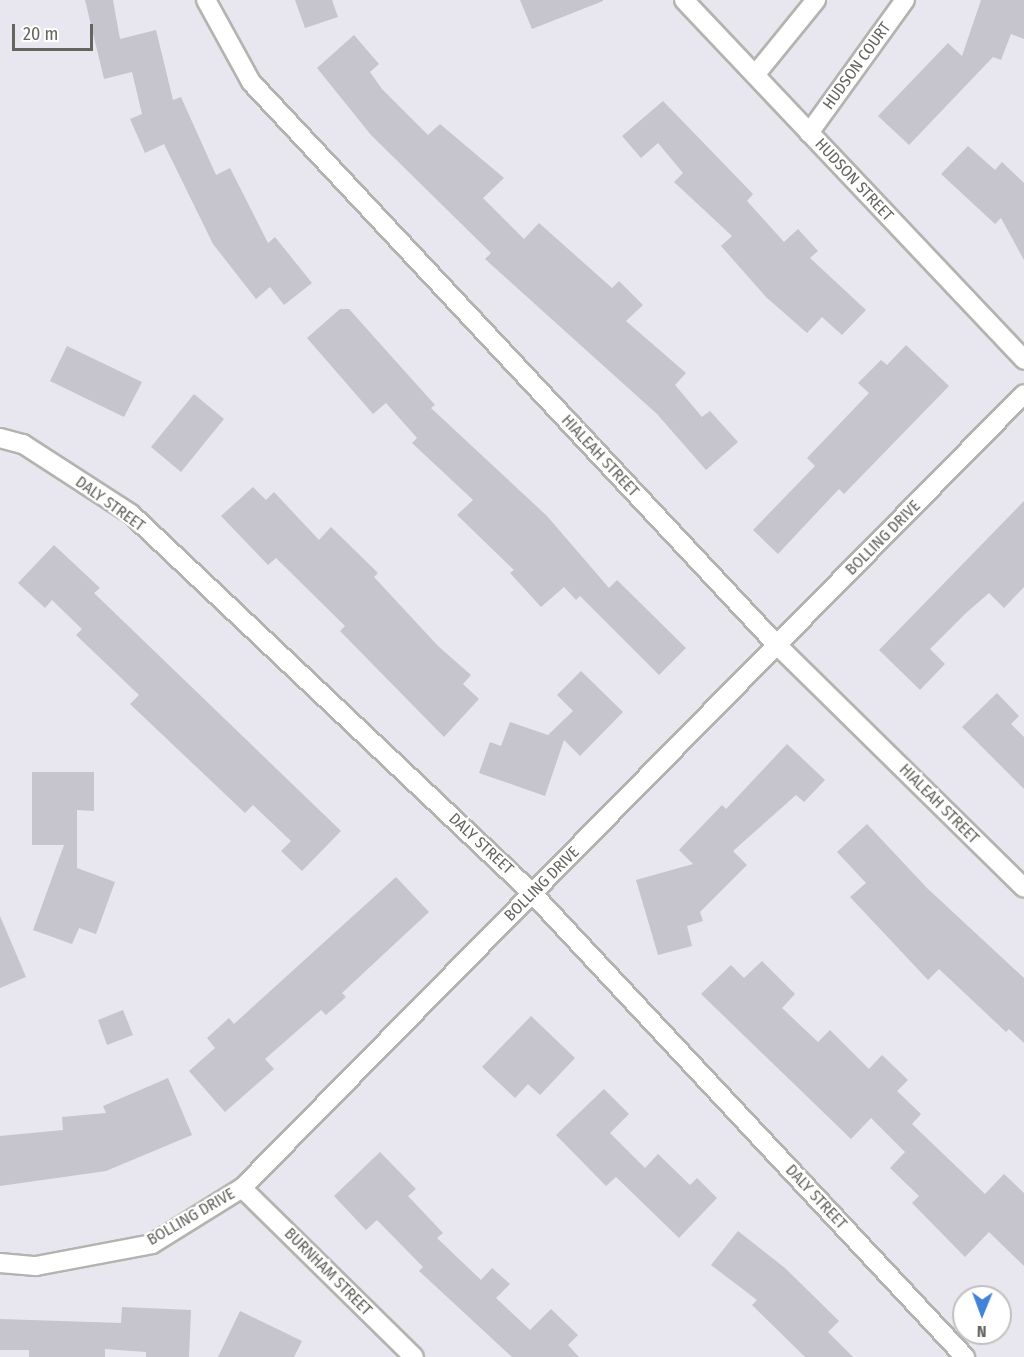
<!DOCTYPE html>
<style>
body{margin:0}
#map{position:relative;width:1024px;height:1357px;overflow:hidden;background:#e8e6ee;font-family:"Fira Sans Condensed",sans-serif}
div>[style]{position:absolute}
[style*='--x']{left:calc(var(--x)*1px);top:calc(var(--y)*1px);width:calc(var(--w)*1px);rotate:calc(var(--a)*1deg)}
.building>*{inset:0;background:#c6c4cc}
.roads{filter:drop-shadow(2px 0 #b3b4af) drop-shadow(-2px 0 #b3b4af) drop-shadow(0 2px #b3b4af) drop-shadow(0 -2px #b3b4af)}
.street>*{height:18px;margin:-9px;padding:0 9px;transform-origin:9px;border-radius:9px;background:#fff}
span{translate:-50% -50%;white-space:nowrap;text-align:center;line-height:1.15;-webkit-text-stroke:4.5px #fff;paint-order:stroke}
.street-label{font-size:16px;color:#64655e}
.north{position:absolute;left:952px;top:1285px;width:60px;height:60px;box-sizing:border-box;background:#fff;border:2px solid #c1c1bf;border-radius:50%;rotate:181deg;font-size:16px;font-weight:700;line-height:24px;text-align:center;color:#64655e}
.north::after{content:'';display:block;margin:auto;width:21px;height:27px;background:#4282d9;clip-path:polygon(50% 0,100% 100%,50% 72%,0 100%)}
.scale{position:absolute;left:12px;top:24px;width:81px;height:27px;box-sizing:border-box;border:3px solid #64655e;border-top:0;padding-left:8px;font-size:18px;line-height:21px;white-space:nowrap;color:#64655e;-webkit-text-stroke:4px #fff;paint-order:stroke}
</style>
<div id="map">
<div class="building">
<i style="clip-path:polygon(85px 0,113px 0,120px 39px,156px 30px,173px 100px,181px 97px,216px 175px,230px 168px,268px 243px,275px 237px,312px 283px,284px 305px,270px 287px,256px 299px,213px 244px,164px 144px,145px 153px,130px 119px,142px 114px,132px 72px,104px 79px)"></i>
<i style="clip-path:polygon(295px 0,332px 0,338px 17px,305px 28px)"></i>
<i style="clip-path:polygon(520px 0,603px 0,603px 1px,532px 29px)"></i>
<i style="clip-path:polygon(981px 0,1024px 0,1024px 39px,1011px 34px,1001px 60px,993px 57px,909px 145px,878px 116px,948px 43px,962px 56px)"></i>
<i style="clip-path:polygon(354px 35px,379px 64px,370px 72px,382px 89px,428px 135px,440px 124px,504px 178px,483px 198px,524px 239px,539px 223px,612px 288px,619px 281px,643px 305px,626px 321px,686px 373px,675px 385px,702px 417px,710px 411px,738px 442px,706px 470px,657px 414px,485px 259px,491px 253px,371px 135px,317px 68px)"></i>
<i style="clip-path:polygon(663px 101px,753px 194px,747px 201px,784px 242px,798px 229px,818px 251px,810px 258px,866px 310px,842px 335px,822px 317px,807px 333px,766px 297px,721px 246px,732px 236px,674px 182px,683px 173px,658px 143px,641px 158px,622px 136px)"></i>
<i style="clip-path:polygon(968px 146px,995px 170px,1002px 162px,1024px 183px,1024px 260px,1001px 218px,995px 224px,941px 174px)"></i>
<i style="clip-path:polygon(340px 309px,349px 309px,435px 405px,431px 408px,547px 516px,609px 588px,617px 580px,686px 648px,659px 675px,580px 596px,576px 600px,564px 587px,541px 607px,510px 573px,514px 570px,457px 515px,473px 500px,412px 443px,417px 438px,386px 403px,373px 414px,307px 338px)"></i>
<i style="clip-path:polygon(906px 345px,949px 386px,844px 494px,839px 489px,778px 554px,753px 530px,815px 466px,807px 458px,869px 393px,858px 383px,881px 360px,887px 365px)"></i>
<i style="clip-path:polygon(67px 346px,142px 382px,124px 417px,50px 381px)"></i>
<i style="clip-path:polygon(194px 394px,224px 419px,181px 472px,151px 447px)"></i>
<i style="clip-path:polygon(253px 487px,266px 500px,274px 492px,319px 540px,331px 527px,378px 573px,374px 577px,438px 646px,471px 675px,463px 684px,479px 699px,444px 737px,340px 631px,345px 626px,276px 558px,268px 565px,221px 516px)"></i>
<i style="clip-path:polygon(1024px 501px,1024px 587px,1004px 608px,989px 593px,966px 613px,930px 649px,945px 664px,920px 690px,879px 650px)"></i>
<i style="clip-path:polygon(54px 545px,100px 588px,94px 593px,341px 831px,302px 871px,281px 851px,291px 841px,253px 805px,245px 813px,130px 704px,139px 695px,76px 635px,82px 629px,52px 600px,45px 608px,18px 583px)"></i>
<i style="clip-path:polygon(581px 671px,623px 712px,580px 756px,564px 740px,545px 796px,479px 773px,490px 742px,501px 746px,510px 722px,548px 735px,573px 711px,557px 695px)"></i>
<i style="clip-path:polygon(997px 693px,1019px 716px,1011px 724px,1024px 737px,1024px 789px,962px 727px)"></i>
<i style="clip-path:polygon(787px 744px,825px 780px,804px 802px,796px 795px,733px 851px,747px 865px,700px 912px,703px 921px,687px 926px,692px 946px,658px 955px,636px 880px,693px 864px,679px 850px,722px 805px,726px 809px)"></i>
<i style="clip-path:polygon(32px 772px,94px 772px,94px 811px,77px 810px,77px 868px,115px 882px,96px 934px,79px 928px,72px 944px,33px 930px,64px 845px,32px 845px)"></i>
<i style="clip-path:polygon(867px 824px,927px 888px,1024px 978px,1024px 1043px,1009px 1029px,1006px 1032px,939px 969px,928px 980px,850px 897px,866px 883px,837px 852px)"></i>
<i style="clip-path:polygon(396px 877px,429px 912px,342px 993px,346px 997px,326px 1015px,321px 1010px,265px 1059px,274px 1069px,225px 1112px,189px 1071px,215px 1048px,207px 1038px,229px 1018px,234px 1024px)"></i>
<i style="clip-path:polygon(0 916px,26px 977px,0 988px)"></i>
<i style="clip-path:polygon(762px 961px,795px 994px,782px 1008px,818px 1042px,830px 1030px,869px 1069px,882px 1055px,908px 1080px,897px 1091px,921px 1114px,912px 1124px,985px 1194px,1004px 1174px,1024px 1193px,1024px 1266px,989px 1232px,965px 1257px,912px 1203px,919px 1196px,890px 1168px,905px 1152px,871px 1118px,851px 1139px,701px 994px,731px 965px,744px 978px)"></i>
<i style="clip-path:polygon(123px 1010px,133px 1035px,107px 1045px,98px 1020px)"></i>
<i style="clip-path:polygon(531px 1016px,575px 1058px,540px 1095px,528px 1084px,515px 1098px,482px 1067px)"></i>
<i style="clip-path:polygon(168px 1078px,192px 1135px,106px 1171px,0 1186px,0 1136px,63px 1130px,62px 1117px,106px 1113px,103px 1106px)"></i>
<i style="clip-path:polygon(604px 1089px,629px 1114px,610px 1133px,645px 1168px,658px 1154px,690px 1185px,697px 1178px,717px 1198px,679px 1238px,616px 1177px,606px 1186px,556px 1135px)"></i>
<i style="clip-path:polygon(380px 1152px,416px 1189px,408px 1196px,443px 1233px,437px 1238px,481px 1280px,492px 1268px,510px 1284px,496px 1298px,530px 1330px,551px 1309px,578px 1335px,568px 1345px,579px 1357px,512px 1357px,419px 1271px,423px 1267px,377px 1220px,366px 1230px,334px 1196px)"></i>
<i style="clip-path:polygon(738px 1231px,785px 1268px,839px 1321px,828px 1332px,853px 1357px,805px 1357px,752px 1305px,757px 1300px,711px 1265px)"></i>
<i style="clip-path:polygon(122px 1307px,191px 1310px,189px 1357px,146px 1357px,146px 1352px,105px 1349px,105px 1357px,29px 1357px,29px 1350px,0 1350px,0 1319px,121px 1323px)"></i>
<i style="clip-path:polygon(240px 1311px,302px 1341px,294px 1357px,218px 1357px)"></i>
</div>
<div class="roads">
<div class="street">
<i style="--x:206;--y:0;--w:94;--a:61.2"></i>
<i style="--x:251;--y:82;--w:770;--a:46.95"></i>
<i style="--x:777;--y:645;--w:346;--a:44.5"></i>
<i style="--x:684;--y:0;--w:495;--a:46.6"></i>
<i style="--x:755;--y:75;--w:97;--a:-50.9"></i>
<i style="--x:809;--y:133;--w:164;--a:-54.2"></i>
<i style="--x:0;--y:438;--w:24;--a:15"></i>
<i style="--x:23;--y:444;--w:129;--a:32.9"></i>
<i style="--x:131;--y:514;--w:552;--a:43.38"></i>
<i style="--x:532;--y:893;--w:635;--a:46.98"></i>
<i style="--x:242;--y:1188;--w:241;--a:44.5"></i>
<i style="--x:0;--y:1263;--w:36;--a:5"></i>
<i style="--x:36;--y:1266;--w:118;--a:-10.7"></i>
<i style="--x:152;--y:1244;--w:106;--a:-31.9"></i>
<i style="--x:242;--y:1188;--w:1114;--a:-45.44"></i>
</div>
</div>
<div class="street-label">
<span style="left:857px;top:66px;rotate:-54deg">HUDSON COURT</span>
<span style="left:854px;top:180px;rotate:47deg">HUDSON STREET</span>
<span style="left:600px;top:456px;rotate:47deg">HIALEAH STREET</span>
<span style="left:110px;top:504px;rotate:36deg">DALY STREET</span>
<span style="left:883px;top:538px;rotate:-45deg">BOLLING DRIVE</span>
<span style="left:939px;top:804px;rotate:45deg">HIALEAH STREET</span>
<span style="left:481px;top:844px;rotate:43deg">DALY STREET</span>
<span style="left:542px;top:884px;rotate:-45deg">BOLLING DRIVE</span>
<span style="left:816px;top:1197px;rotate:47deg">DALY STREET</span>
<span style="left:191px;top:1217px;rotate:-30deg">BOLLING DRIVE</span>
<span style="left:328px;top:1272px;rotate:45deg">BURNHAM STREET</span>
</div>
<div class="north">N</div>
<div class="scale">20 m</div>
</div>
